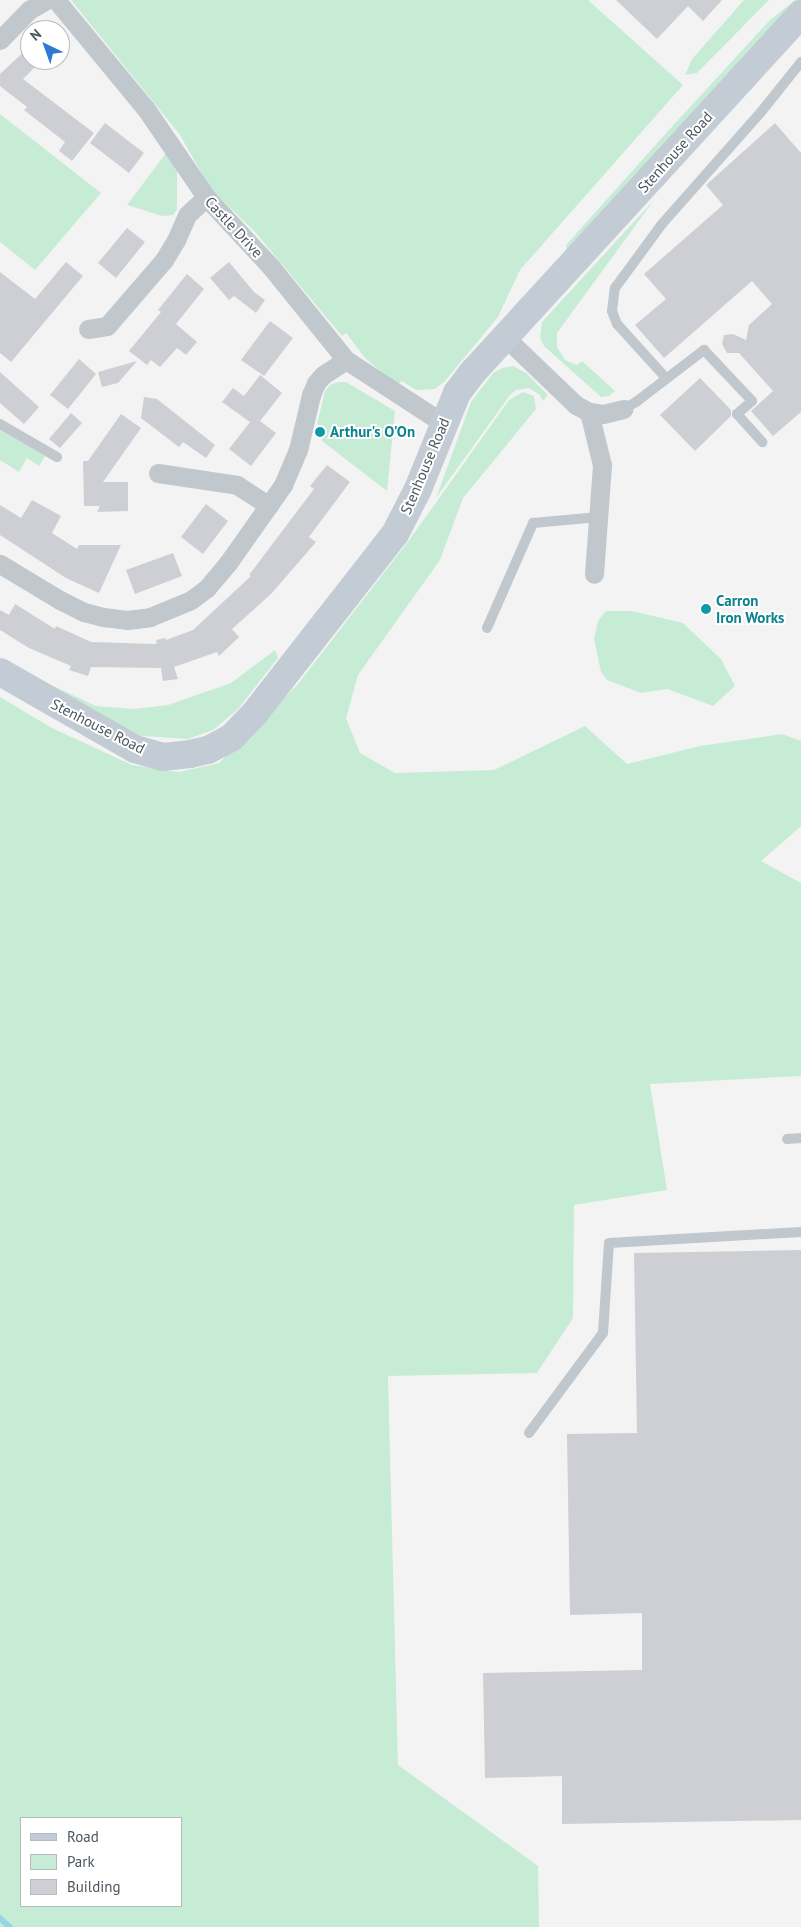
<!DOCTYPE html>
<style>
body{margin:0}
#map{position:relative;width:801px;height:1927px;overflow:hidden;background:#f4f3f3;font-family:"PT Sans",sans-serif}
div>[style]{position:absolute}
[style*='--x']{left:calc(var(--x)*1px);top:calc(var(--y)*1px);width:calc(var(--w)*1px);rotate:calc(var(--a)*1deg)}
.green>*{inset:0;background:#c7ecd5}
.stream>*{height:5.5px;margin:-2.75px;padding:0 2.75px;transform-origin:2.75px;border-radius:2.75px;background:#98d6e5}
.building>*{inset:0;background:#cdcfd4}
.lane>*{height:10px;margin:-5px;padding:0 5px;transform-origin:5px;border-radius:5px;background:#c0c7cd}
.street>*{height:19px;margin:-9.5px;padding:0 9.5px;transform-origin:9.5px;border-radius:9.5px;background:#c0c7cd}
.secondary>*{height:28px;margin:-14px;padding:0 14px;transform-origin:14px;border-radius:14px;background:#c3cbd4}
.dots>*{width:14px;height:14px;translate:-50% -50%;box-sizing:border-box;border:2px solid #fff;border-radius:50%}
span{translate:-50% -50%;white-space:nowrap;text-align:center;line-height:1.15;-webkit-text-stroke:4px #fff;paint-order:stroke}
.street-label{font-size:15px;color:#4c565e}
.culture-label{font-size:15px;color:#0d838f;font-weight:700}
.left{translate:0 -50%;text-align:left}
.legend{position:absolute;left:20px;top:1817px;width:162px;height:90px;box-sizing:border-box;background:#fff;border:1px solid #b7bbbf;margin:0;padding:6px 9px;list-style:none;font-size:15px;color:#4c565e}
.legend li{display:flex;align-items:center;gap:10px;height:25px}
.legend b{width:25px;border:1px solid #b7bbbf}
.north{position:absolute;left:20px;top:20px;width:50px;height:50px;box-sizing:border-box;background:#fff;border:1px solid #b7bbbf;border-radius:50%;rotate:318deg;font-size:14px;font-weight:700;line-height:20px;text-align:center;color:#4c565e}
.north::after{content:'';display:block;margin:auto;width:18px;height:22px;background:#2d79d4;clip-path:polygon(50% 0,100% 100%,50% 72%,0 100%)}
</style>
<div id="map">
<div class="green">
<i style="clip-path:polygon(71px 0,588px 0,683px 85px,520px 270px,498px 317px,445px 381px,435px 389px,416px 390px,402px 381px,396px 385px,365px 358px,346px 333px,342px 336px,255px 232px,210px 188px,180px 135px)"></i>
<i style="clip-path:polygon(744px 0,769px 0,697px 73px,685px 75px,692px 59px)"></i>
<i style="clip-path:polygon(795px 0,800px 0,567px 252px,566px 245px,668px 131px,770px 20px)"></i>
<i style="clip-path:polygon(0 114px,101px 193px,35px 270px,0 242px)"></i>
<i style="clip-path:polygon(166px 153px,177px 171px,177px 210px,173px 215px,162px 216px,127px 205px)"></i>
<i style="clip-path:polygon(654px 200px,557px 333px,557px 347px,565px 360px,577px 365px,582px 361px,615px 391px,609px 396px,601px 397px,544px 346px,540px 338px,542px 322px)"></i>
<i style="clip-path:polygon(513px 366px,526px 373px,548px 395px,543px 401px,539px 394px,529px 388px,516px 390px,510px 395px,436px 498px,471px 402px,493px 373px,502px 368px)"></i>
<i style="clip-path:polygon(339px 382px,346px 382px,395px 411px,387px 491px,322px 441px,325px 427px,317px 424px,325px 391px,331px 384px)"></i>
<i style="clip-path:polygon(evenodd,523px 392px,534px 396px,536px 409px,463px 498px,440px 560px,358px 675px,346px 718px,360px 753px,395px 773px,494px 770px,585px 726px,627px 764px,700px 746px,782px 734px,801px 741px,801px 826px,761px 861px,801px 883px,801px 1076px,650px 1084px,667px 1190px,574px 1205px,573px 1318px,537px 1373px,388px 1376px,398px 1765px,538px 1866px,539px 1927px,0 1927px,0 697px,52px 728px,132px 765px,179px 772px,219px 763px,298px 684px,410px 539px,509px 400px,523px 392px,21px 1818px,181px 1818px,181px 1906px,21px 1906px,21px 1818px)"></i>
<i style="clip-path:polygon(0 430px,45px 456px,39px 466px,27px 458px,19px 472px,0 460px)"></i>
<i style="clip-path:polygon(606px 611px,632px 611px,683px 623px,721px 659px,735px 686px,713px 706px,667px 689px,641px 693px,607px 680px,601px 672px,594px 639px,598px 621px)"></i>
<i style="clip-path:polygon(275px 650px,278px 658px,238px 709px,213px 730px,188px 739px,128px 735px,0 661px,96px 706px,134px 709px,168px 705px,231px 683px)"></i>
</div>
<div class="stream">
<i style="--x:0;--y:1918;--w:13;--a:42"></i>
</div>
<div class="building">
<i style="clip-path:polygon(616px 0,722px 0,703px 21px,688px 6px,657px 39px)"></i>
<i style="clip-path:polygon(30px 46px,30px 60px,42px 60px,23px 79px,94px 133px,72px 161px,59px 151px,65px 142px,24px 110px,27px 107px,0 86px,0 74px)"></i>
<i style="clip-path:polygon(105px 123px,144px 153px,129px 173px,90px 143px)"></i>
<i style="clip-path:polygon(775px 123px,801px 153px,801px 412px,773px 436px,751px 411px,773px 391px,739px 353px,727px 353px,722px 344px,724px 335px,733px 334px,746px 340px,749px 325px,772px 304px,752px 281px,664px 358px,635px 325px,666px 299px,644px 274px,723px 205px,706px 185px)"></i>
<i style="clip-path:polygon(127px 228px,145px 242px,116px 278px,98px 263px)"></i>
<i style="clip-path:polygon(66px 262px,83px 276px,11px 362px,0 353px,0 272px,35px 299px)"></i>
<i style="clip-path:polygon(229px 262px,254px 292px,265px 300px,256px 313px,234px 296px,229px 300px,210px 278px)"></i>
<i style="clip-path:polygon(187px 274px,204px 289px,176px 324px,197px 342px,186px 355px,177px 348px,160px 367px,151px 360px,147px 365px,129px 351px,161px 312px,158px 310px)"></i>
<i style="clip-path:polygon(270px 321px,293px 338px,264px 376px,241px 360px)"></i>
<i style="clip-path:polygon(79px 359px,96px 374px,68px 409px,50px 395px)"></i>
<i style="clip-path:polygon(137px 361px,118px 383px,102px 387px,98px 372px)"></i>
<i style="clip-path:polygon(0 372px,39px 407px,24px 424px,0 403px)"></i>
<i style="clip-path:polygon(260px 375px,282px 393px,260px 421px,276px 433px,251px 466px,229px 449px,250px 422px,222px 402px,233px 388px,244px 396px)"></i>
<i style="clip-path:polygon(700px 378px,731px 410px,731px 416px,695px 451px,660px 415px)"></i>
<i style="clip-path:polygon(144px 397px,157px 399px,215px 445px,206px 458px,183px 442px,179px 447px,141px 418px)"></i>
<i style="clip-path:polygon(71px 413px,82px 423px,60px 448px,49px 439px)"></i>
<i style="clip-path:polygon(121px 414px,141px 428px,103px 482px,128px 482px,128px 511px,97px 512px,100px 506px,84px 506px,83px 461px,88px 461px)"></i>
<i style="clip-path:polygon(327px 465px,350px 482px,309px 537px,316px 542px,272px 593px,232px 629px,239px 637px,219px 656px,217px 652px,174px 667px,178px 679px,163px 681px,161px 668px,91px 667px,88px 676px,69px 670px,71px 666px,29px 648px,0 630px,0 610px,9px 615px,15px 604px,55px 629px,56px 626px,91px 642px,155px 644px,157px 643px,156px 640px,165px 638px,166px 640px,193px 630px,251px 576px,249px 575px,314px 489px,310px 486px)"></i>
<i style="clip-path:polygon(32px 500px,61px 516px,52px 533px,77px 549px,79px 545px,121px 545px,99px 593px,66px 578px,0 535px,0 505px,21px 518px)"></i>
<i style="clip-path:polygon(206px 504px,228px 521px,203px 554px,181px 537px)"></i>
<i style="clip-path:polygon(173px 553px,182px 576px,135px 594px,126px 570px)"></i>
<i style="clip-path:polygon(801px 1250px,801px 1820px,562px 1824px,562px 1776px,485px 1778px,483px 1673px,642px 1670px,642px 1613px,570px 1615px,567px 1434px,637px 1433px,634px 1253px)"></i>
</div>
<div class="lane">
<i style="--x:666;--y:378;--w:73;--a:-132.2"></i>
<i style="--x:617;--y:324;--w:14;--a:-111"></i>
<i style="--x:612;--y:311;--w:23;--a:-83"></i>
<i style="--x:615;--y:288;--w:79;--a:-53.7"></i>
<i style="--x:662;--y:224;--w:149;--a:-48.5"></i>
<i style="--x:761;--y:112;--w:64;--a:-51.3"></i>
<i style="--x:623;--y:409;--w:15;--a:-28"></i>
<i style="--x:636;--y:402;--w:86;--a:-37.4"></i>
<i style="--x:704;--y:350;--w:70;--a:46.7"></i>
<i style="--x:752;--y:401;--w:20;--a:139"></i>
<i style="--x:737;--y:414;--w:38;--a:48"></i>
<i style="--x:0;--y:424;--w:66;--a:30.1"></i>
<i style="--x:487;--y:628;--w:115;--a:-66.3"></i>
<i style="--x:533;--y:523;--w:66;--a:-5.2"></i>
<i style="--x:787;--y:1139;--w:14;--a:-4"></i>
<i style="--x:529;--y:1433;--w:124;--a:-53.5"></i>
<i style="--x:603;--y:1333;--w:90;--a:-86.2"></i>
<i style="--x:609;--y:1243;--w:192;--a:-3.3"></i>
</div>
<div class="street">
<i style="--x:56;--y:0;--w:141;--a:50.5"></i>
<i style="--x:146;--y:109;--w:107;--a:55.7"></i>
<i style="--x:206;--y:197;--w:96;--a:47.1"></i>
<i style="--x:271;--y:267;--w:119;--a:51.1"></i>
<i style="--x:346;--y:360;--w:116;--a:33"></i>
<i style="--x:0;--y:40;--w:42;--a:-46"></i>
<i style="--x:29;--y:10;--w:20;--a:-30"></i>
<i style="--x:88;--y:329;--w:19;--a:-9"></i>
<i style="--x:107;--y:326;--w:87;--a:-49.2"></i>
<i style="--x:164;--y:260;--w:23;--a:-59"></i>
<i style="--x:176;--y:240;--w:27;--a:-66"></i>
<i style="--x:187;--y:215;--w:26;--a:-43"></i>
<i style="--x:505;--y:337;--w:98;--a:43.8"></i>
<i style="--x:576;--y:405;--w:15;--a:28"></i>
<i style="--x:589;--y:412;--w:14;--a:8"></i>
<i style="--x:603;--y:414;--w:21;--a:-14"></i>
<i style="--x:589;--y:412;--w:55;--a:76.2"></i>
<i style="--x:602;--y:465;--w:109;--a:94.2"></i>
<i style="--x:158;--y:473;--w:80;--a:8.6"></i>
<i style="--x:237;--y:485;--w:38;--a:33"></i>
<i style="--x:0;--y:564;--w:70;--a:31"></i>
<i style="--x:60;--y:600;--w:27;--a:27"></i>
<i style="--x:84;--y:612;--w:20;--a:15"></i>
<i style="--x:103;--y:617;--w:24;--a:7"></i>
<i style="--x:127;--y:620;--w:23;--a:-7"></i>
<i style="--x:150;--y:617;--w:44;--a:-22.5"></i>
<i style="--x:191;--y:600;--w:20;--a:-37"></i>
<i style="--x:207;--y:588;--w:33;--a:-50"></i>
<i style="--x:228;--y:563;--w:95;--a:-54.8"></i>
<i style="--x:283;--y:485;--w:38;--a:-67"></i>
<i style="--x:298;--y:450;--w:57;--a:-76.7"></i>
<i style="--x:311;--y:395;--w:13;--a:-67"></i>
<i style="--x:316;--y:383;--w:11;--a:-49"></i>
<i style="--x:323;--y:375;--w:27;--a:-33"></i>
</div>
<div class="secondary">
<i style="--x:0;--y:672;--w:155;--a:29.7"></i>
<i style="--x:135;--y:749;--w:29;--a:16"></i>
<i style="--x:163;--y:757;--w:27;--a:-6"></i>
<i style="--x:190;--y:754;--w:18;--a:-13"></i>
<i style="--x:208;--y:750;--w:27;--a:-28"></i>
<i style="--x:232;--y:737;--w:33;--a:-46"></i>
<i style="--x:255;--y:713;--w:227;--a:-52"></i>
<i style="--x:395;--y:534;--w:51;--a:-62.9"></i>
<i style="--x:418;--y:489;--w:104;--a:-67.9"></i>
<i style="--x:457;--y:393;--w:26;--a:-53"></i>
<i style="--x:473;--y:372;--w:486;--a:-47.5"></i>
</div>
<div class="dots">
<i style="left:320px;top:432px;background:#0f9aa8"></i>
<i style="left:706px;top:609px;background:#0f9aa8"></i>
</div>
<div class="street-label">
<span style="left:675px;top:152px;rotate:-48deg">Stenhouse Road</span>
<span style="left:234px;top:227px;rotate:47deg">Castle Drive</span>
<span style="left:425px;top:466px;rotate:-67deg">Stenhouse Road</span>
<span style="left:98px;top:726px;rotate:27deg">Stenhouse Road</span>
</div>
<div class="culture-label">
<span class="left" style="left:330px;top:432px">Arthur's O'On</span>
<span class="left" style="left:716px;top:609px">Carron<br>Iron Works</span>
</div>
<ul class="legend">
<li><b style="height:6px;background:#c3cbd4"></b>Road</li>
<li><b style="height:14px;background:#c7ecd5"></b>Park</li>
<li><b style="height:14px;background:#cdcfd4"></b>Building</li>
</ul>
<div class="north">N</div>
</div>
